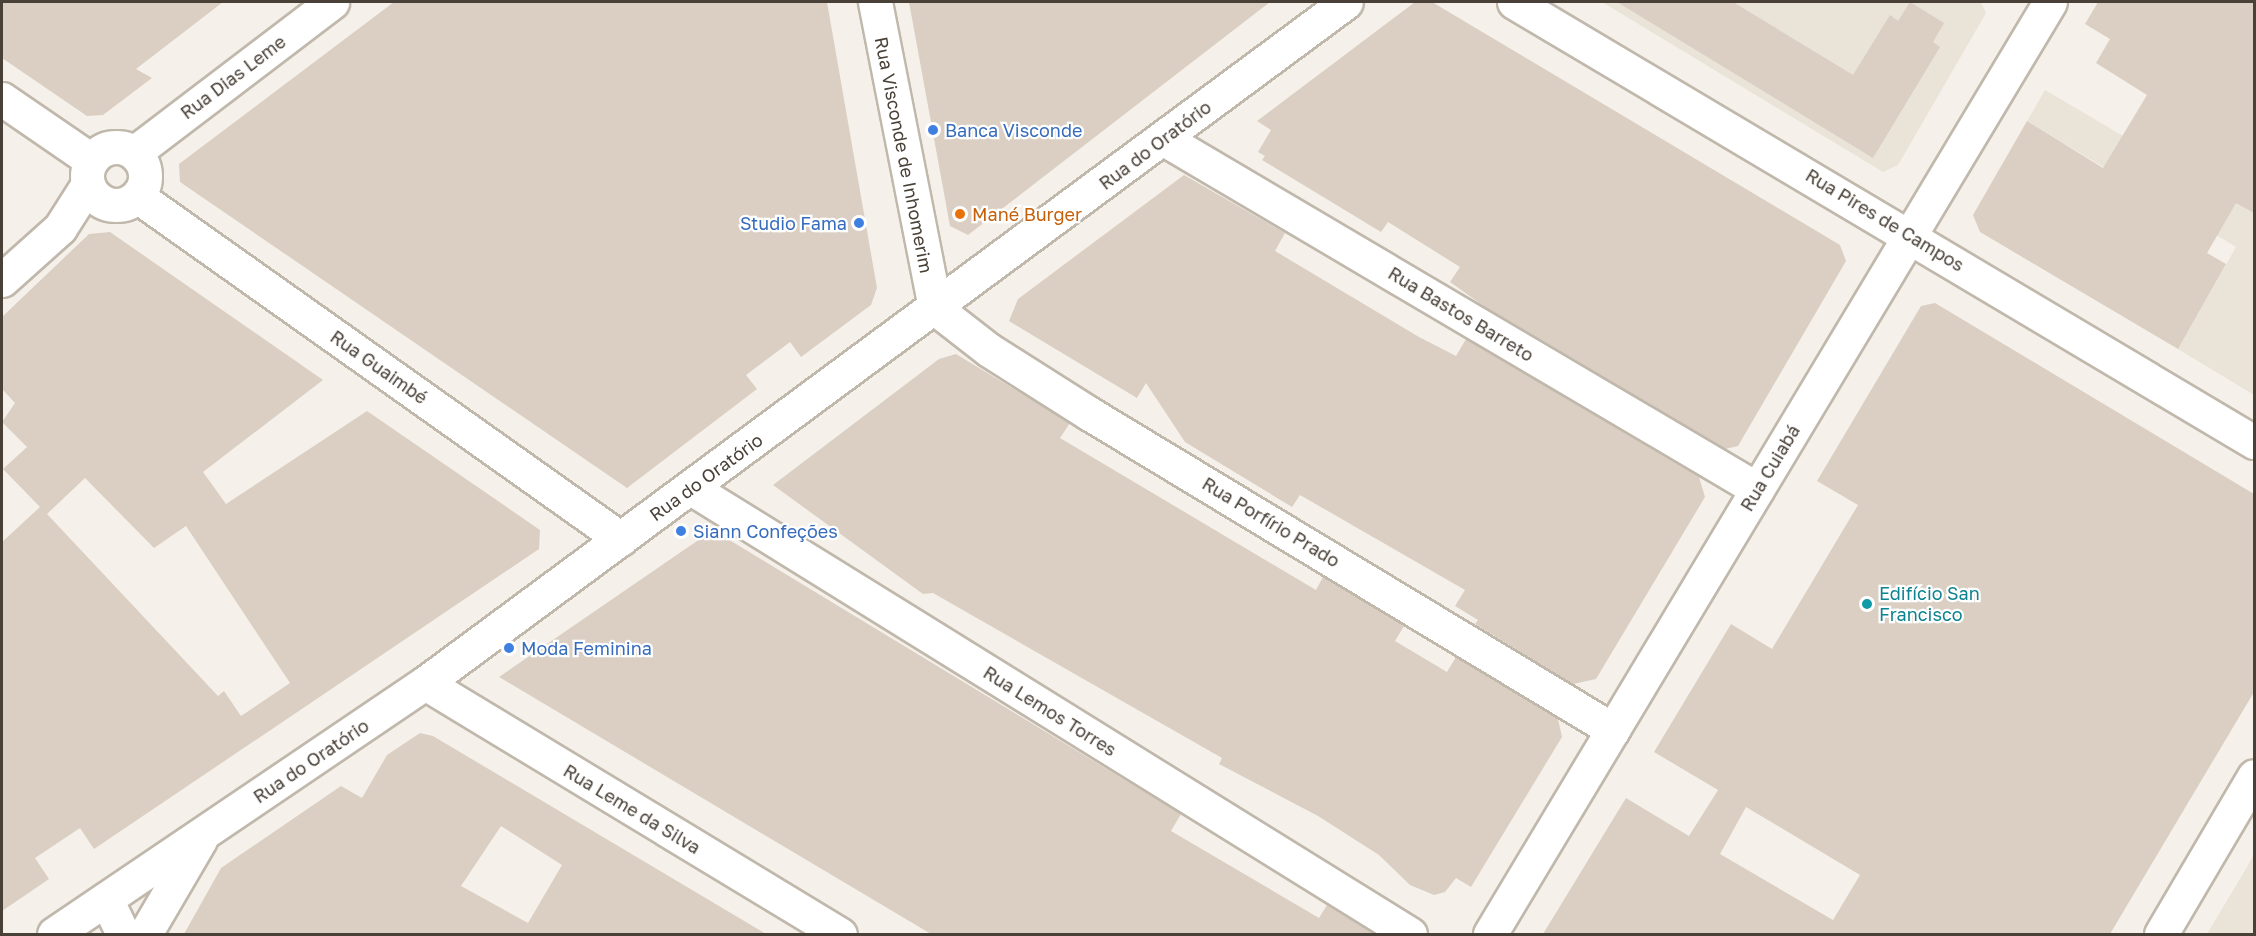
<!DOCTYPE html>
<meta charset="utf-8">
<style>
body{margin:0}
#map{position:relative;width:2256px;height:936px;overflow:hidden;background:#f5f1ea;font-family:"Golos Text",sans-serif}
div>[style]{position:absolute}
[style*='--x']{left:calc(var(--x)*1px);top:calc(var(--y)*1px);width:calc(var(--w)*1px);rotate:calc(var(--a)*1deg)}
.residential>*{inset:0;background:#e9e3d8}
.building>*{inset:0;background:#dacfc2}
.roads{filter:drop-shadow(2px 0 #c1b8ac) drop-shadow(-2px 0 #c1b8ac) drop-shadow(0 2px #c1b8ac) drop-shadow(0 -2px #c1b8ac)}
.minor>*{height:33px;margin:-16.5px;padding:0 16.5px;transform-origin:16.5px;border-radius:16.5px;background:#fff}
.minor>.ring{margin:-16.5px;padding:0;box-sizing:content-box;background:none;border:33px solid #fff;border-radius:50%}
.dots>*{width:16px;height:16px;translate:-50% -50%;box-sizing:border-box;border:3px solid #fff;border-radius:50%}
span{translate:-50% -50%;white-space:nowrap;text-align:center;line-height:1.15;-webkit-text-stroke:4.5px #fff;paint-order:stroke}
.street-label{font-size:18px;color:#494138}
.shop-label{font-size:18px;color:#366cbe}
.left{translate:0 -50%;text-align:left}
.right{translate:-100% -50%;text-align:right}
.food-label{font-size:18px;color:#c56008}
.culture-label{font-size:18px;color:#0d838f}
.frame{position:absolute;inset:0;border:3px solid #494138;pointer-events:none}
</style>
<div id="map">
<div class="residential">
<i style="clip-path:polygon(1602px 2px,1981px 2px,1986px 13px,1898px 165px,1883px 172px)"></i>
<i style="clip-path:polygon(2045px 90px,2254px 213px,2254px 395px,2178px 349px,2236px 247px,2027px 121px)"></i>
<i style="clip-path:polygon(2254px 854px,2254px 934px,2207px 934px,2247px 867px)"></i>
</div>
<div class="building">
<i style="clip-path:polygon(2px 2px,223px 2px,136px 69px,152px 78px,103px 115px,87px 116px,2px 58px)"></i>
<i style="clip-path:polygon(394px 2px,827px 2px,877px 288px,871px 305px,801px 357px,790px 342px,746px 375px,757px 389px,627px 488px,180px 182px,179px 164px)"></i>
<i style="clip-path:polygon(909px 2px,1270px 2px,968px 235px,950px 226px)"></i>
<i style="clip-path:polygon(1415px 2px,1432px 2px,1840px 245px,1846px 261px,1738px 446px,1725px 449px,1485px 307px,1450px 282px,1460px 267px,1388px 222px,1381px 232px,1262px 160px,1265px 156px,1258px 152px,1271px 130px,1257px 121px)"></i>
<i style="clip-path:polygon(1617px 2px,1733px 2px,1853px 75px,1890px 15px,1898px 21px,1910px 2px,1944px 23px,1933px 42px,1940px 47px,1873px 158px)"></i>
<i style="clip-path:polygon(2098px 2px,2254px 2px,2254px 213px,2236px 203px,2207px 253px,2226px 264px,2178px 349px,1980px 232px,1973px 215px,2027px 121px,2103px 168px,2147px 95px,2096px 63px,2110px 39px,2085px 24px)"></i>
<i style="clip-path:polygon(1184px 175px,1285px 233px,1275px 251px,1419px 337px,1456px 356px,1466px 339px,1699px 477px,1705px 497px,1596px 679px,1573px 684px,1475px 624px,1478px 620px,1455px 606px,1465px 590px,1300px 495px,1292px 507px,1185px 442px,1146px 383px,1137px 398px,1009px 321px,1018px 299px)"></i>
<i style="clip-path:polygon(evenodd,110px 232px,323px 380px,203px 472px,226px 504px,367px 411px,540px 530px,539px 549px,94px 849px,80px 828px,35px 858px,49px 879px,2px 911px,2px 542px,40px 507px,3px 469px,27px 447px,2px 422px,15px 403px,2px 389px,2px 317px,89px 234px,110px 232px,85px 478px,154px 548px,186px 526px,290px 683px,241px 716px,224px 691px,218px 696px,47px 514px,85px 478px)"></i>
<i style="clip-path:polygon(evenodd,1935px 303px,2254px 494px,2254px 692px,2110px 934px,1857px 934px,1833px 920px,1857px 934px,1543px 934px,1626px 798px,1689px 836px,1718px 790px,1654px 752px,1731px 624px,1772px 649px,1858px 505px,1817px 481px,1921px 306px,1935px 303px,1746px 807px,1860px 875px,1833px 920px,1720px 854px,1746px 807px)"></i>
<i style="clip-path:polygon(956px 354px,1070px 423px,1060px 438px,1316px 590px,1323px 577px,1404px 626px,1395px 641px,1447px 672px,1456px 657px,1558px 719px,1562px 737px,1471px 887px,1456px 878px,1445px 892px,1434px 895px,1410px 885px,1379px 855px,1318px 816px,1219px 764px,1222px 758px,933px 593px,923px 594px,773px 485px,939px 359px)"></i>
<i style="clip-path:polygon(713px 530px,1181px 814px,1171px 831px,1319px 918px,1327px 905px,1375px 934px,931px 934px,499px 677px)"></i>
<i style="clip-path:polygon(evenodd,420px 733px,433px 736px,766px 934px,184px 934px,221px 868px,341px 786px,362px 798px,387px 755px,420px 733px,501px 826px,562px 865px,528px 923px,461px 886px,501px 826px)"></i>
</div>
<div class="roads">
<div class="minor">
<i style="--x:875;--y:2;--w:312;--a:78.9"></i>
<i style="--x:935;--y:308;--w:68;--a:37.9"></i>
<i style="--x:989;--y:350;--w:120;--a:32.4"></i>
<i style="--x:1090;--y:414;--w:611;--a:31.14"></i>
<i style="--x:1514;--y:2;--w:861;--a:30.74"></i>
<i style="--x:2;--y:99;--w:108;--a:34.4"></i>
<i style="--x:1164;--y:139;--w:689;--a:30.55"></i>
<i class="ring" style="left:87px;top:147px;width:25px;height:25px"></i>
<i style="--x:134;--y:153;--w:249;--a:-37.3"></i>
<i style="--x:137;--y:196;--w:593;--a:35.32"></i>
<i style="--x:2;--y:280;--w:78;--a:-41.9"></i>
<i style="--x:60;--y:228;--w:52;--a:-57.5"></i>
<i style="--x:691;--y:488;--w:846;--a:31.81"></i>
<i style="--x:425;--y:683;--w:485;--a:31.2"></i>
<i style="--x:106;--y:899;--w:39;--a:64"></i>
<i style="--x:54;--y:934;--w:448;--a:-34.1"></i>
<i style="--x:425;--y:683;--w:1145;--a:-36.48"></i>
<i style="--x:145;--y:934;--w:109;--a:-59.7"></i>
<i style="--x:1490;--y:934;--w:1087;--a:-59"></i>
<i style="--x:2161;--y:934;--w:183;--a:-59.5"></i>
</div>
</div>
<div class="dots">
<i style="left:933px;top:130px;background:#3f7fe0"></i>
<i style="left:960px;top:214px;background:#e8710a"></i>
<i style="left:859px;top:223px;background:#3f7fe0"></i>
<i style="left:681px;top:531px;background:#3f7fe0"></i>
<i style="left:1867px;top:604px;background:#0f9aa8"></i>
<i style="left:509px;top:648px;background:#3f7fe0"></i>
</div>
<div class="street-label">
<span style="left:233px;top:77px;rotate:-37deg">Rua Dias Leme</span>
<span style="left:1155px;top:145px;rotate:-37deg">Rua do Oratório</span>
<span style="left:904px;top:155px;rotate:79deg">Rua Visconde de Inhomerim</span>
<span style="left:1885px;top:220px;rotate:31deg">Rua Pires de Campos</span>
<span style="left:1461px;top:314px;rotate:31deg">Rua Bastos Barreto</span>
<span style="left:379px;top:367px;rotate:35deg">Rua Guaimbé</span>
<span style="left:1770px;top:468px;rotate:-59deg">Rua Cuiabá</span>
<span style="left:706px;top:477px;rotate:-36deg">Rua do Oratório</span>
<span style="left:1271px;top:522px;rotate:31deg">Rua Porfírio Prado</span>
<span style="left:1050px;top:711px;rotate:32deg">Rua Lemos Torres</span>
<span style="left:311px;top:761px;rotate:-34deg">Rua do Oratório</span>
<span style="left:632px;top:809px;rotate:31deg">Rua Leme da Silva</span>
</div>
<div class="shop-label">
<span class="left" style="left:945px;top:130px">Banca Visconde</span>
<span class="right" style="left:847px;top:223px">Studio Fama</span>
<span class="left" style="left:693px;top:531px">Siann Confeções</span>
<span class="left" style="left:521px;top:648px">Moda Feminina</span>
</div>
<div class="food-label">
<span class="left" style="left:972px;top:214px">Mané Burger</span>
</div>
<div class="culture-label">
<span class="left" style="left:1879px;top:604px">Edifício San<br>Francisco</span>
</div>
<div class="frame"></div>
</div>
